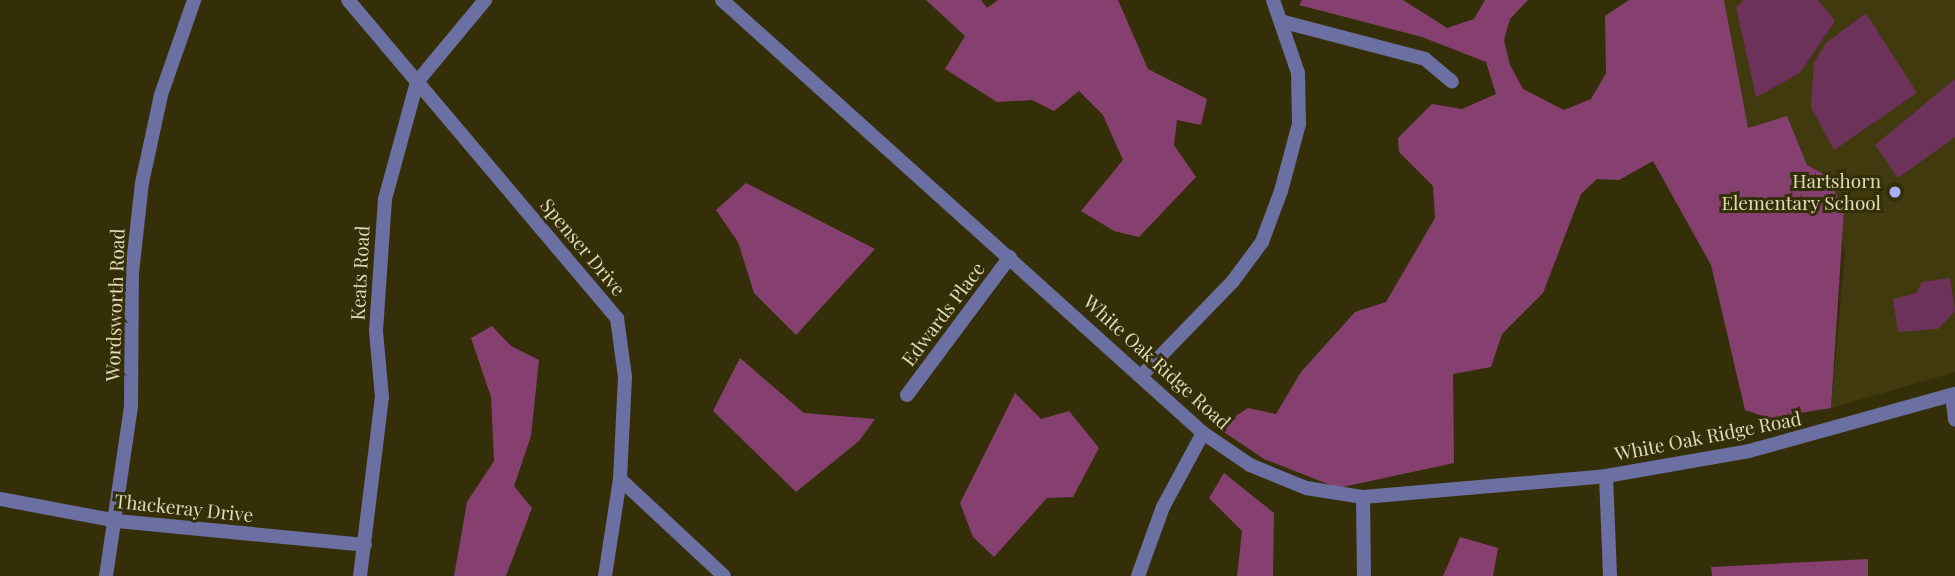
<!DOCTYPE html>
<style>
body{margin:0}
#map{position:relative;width:1955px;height:576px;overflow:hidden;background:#342f08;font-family:"Playfair Display",serif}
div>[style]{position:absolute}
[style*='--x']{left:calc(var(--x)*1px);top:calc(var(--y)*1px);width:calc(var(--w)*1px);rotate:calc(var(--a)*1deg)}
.built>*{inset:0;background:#413a0e}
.green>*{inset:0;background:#6d325a}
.forest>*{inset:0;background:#86406f}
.minor>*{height:14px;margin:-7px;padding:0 7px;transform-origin:7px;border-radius:7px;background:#6c6fa1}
.tertiary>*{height:14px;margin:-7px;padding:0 7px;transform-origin:7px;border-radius:7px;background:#6c6fa1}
.dots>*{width:19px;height:19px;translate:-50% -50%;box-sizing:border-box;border:4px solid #342f08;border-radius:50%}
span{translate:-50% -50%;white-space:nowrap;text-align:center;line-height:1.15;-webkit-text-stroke:6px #342f08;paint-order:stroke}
.poi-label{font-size:19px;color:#dfdbb8}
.right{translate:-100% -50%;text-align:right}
.street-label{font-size:19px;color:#dfdbb8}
</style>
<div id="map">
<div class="built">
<i style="clip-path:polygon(1723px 0,1955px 0,1955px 372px,1831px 408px,1845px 251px,1827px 176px,1807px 165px,1787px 116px,1748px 128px)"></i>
</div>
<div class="green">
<i style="clip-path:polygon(1744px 0,1818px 0,1835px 21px,1800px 73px,1756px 97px,1736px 7px)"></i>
<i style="clip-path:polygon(1866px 13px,1917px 93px,1834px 150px,1811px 108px,1814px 62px,1826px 43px)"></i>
<i style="clip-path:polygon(1955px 79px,1955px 137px,1898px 178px,1875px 145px)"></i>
<i style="clip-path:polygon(1950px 278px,1955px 311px,1938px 329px,1898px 332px,1893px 299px,1916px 293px,1922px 282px)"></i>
</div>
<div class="forest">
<i style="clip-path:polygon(926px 0,981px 0,987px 8px,998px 0,1118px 0,1148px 69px,1207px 99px,1201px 125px,1177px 120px,1174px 145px,1196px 177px,1139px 237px,1114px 231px,1081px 211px,1123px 160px,1103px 115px,1079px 91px,1054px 111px,1032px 100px,997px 102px,945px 69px,965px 36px)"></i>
<i style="clip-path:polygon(1302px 0,1403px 0,1447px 28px,1474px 19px,1485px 0,1528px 0,1510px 19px,1504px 40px,1510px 65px,1523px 89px,1564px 110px,1591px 99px,1606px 73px,1605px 16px,1629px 0,1724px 0,1748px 128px,1787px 116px,1807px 165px,1827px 176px,1844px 209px,1831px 408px,1769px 418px,1745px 410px,1711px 265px,1653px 161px,1619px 180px,1597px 179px,1581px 194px,1543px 293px,1502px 334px,1491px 367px,1453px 374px,1454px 463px,1338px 488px,1264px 459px,1218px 428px,1248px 408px,1276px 414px,1301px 372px,1355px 312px,1386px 302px,1435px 218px,1433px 186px,1399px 152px,1398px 138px,1432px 104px,1462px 109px,1496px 94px,1486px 62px,1422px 37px,1299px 5px)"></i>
<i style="clip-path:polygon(746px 183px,875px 249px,796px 335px,754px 293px,738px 242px,716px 210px)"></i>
<i style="clip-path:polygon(492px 326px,511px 346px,539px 360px,531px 436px,514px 486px,532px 508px,506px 576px,454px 576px,467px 502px,494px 461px,491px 397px,471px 338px)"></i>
<i style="clip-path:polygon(740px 358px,804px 413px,875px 419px,859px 441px,796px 492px,713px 411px)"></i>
<i style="clip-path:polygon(1015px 393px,1041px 419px,1069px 411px,1099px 448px,1073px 497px,1047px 498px,994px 557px,973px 537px,960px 503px)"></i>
<i style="clip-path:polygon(1224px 473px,1274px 513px,1273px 576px,1237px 576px,1242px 531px,1209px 498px)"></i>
<i style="clip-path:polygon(1460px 537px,1498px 548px,1493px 576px,1443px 576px)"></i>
<i style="clip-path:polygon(1868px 559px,1868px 576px,1712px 576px,1711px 567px)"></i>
</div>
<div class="minor">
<i style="--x:348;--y:0;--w:417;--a:49.8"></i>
<i style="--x:617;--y:318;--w:60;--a:82.3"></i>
<i style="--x:625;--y:377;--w:102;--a:92.8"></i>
<i style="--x:620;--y:479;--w:142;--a:43"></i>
<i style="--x:1284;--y:22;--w:146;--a:14.7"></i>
<i style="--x:1425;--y:59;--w:35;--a:40"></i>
<i style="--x:1143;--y:374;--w:129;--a:-45.9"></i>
<i style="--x:1233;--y:281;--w:49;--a:-53.4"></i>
<i style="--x:1262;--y:242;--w:54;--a:-69.6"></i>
<i style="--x:1281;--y:191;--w:69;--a:-75"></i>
<i style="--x:1299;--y:124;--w:51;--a:-91.1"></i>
<i style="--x:1298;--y:73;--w:77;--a:-108.9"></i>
<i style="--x:907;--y:395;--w:172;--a:-53.3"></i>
<i style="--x:1952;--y:395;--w:25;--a:83"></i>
<i style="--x:1606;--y:476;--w:100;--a:87.7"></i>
<i style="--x:1363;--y:497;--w:79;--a:89.3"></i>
<i style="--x:0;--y:499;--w:119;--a:10.6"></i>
<i style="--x:117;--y:521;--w:249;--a:5.5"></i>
<i style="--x:106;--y:576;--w:172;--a:-81.6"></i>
<i style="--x:131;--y:406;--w:133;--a:-89.6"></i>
<i style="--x:132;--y:273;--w:91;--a:-83.7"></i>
<i style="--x:142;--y:183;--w:90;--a:-77.8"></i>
<i style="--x:161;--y:95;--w:101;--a:-70.8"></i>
<i style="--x:360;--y:576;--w:180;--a:-83"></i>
<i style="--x:382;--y:397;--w:66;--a:-95.2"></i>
<i style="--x:376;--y:331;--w:132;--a:-86.1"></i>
<i style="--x:385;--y:199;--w:121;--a:-74.7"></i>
<i style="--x:417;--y:82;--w:107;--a:-50.3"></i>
<i style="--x:605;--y:576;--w:98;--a:-81.2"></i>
<i style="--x:1138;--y:576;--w:73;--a:-70.1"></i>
<i style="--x:1163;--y:507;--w:84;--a:-61.6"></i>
</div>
<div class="tertiary">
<i style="--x:722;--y:0;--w:647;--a:41.99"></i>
<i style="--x:1203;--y:433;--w:57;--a:34.2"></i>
<i style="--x:1250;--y:465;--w:61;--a:22.3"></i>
<i style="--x:1306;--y:488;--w:58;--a:9"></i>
<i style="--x:1363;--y:497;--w:244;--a:-4.9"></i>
<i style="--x:1606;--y:476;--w:145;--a:-9.9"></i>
<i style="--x:1749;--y:451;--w:214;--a:-15.5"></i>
</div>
<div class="dots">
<i style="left:1895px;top:192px;background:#abaffb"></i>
</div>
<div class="poi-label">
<span class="right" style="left:1881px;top:192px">Hartshorn<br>Elementary School</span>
</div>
<div class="street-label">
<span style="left:583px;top:247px;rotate:50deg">Spenser Drive</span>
<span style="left:360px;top:273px;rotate:-87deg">Keats Road</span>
<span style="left:115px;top:305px;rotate:-88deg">Wordsworth Road</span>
<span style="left:943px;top:314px;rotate:-53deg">Edwards Place</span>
<span style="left:1157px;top:362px;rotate:42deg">White Oak Ridge Road</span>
<span style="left:1708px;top:436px;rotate:-11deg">White Oak Ridge Road</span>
<span style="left:184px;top:508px;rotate:6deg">Thackeray Drive</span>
</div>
</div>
